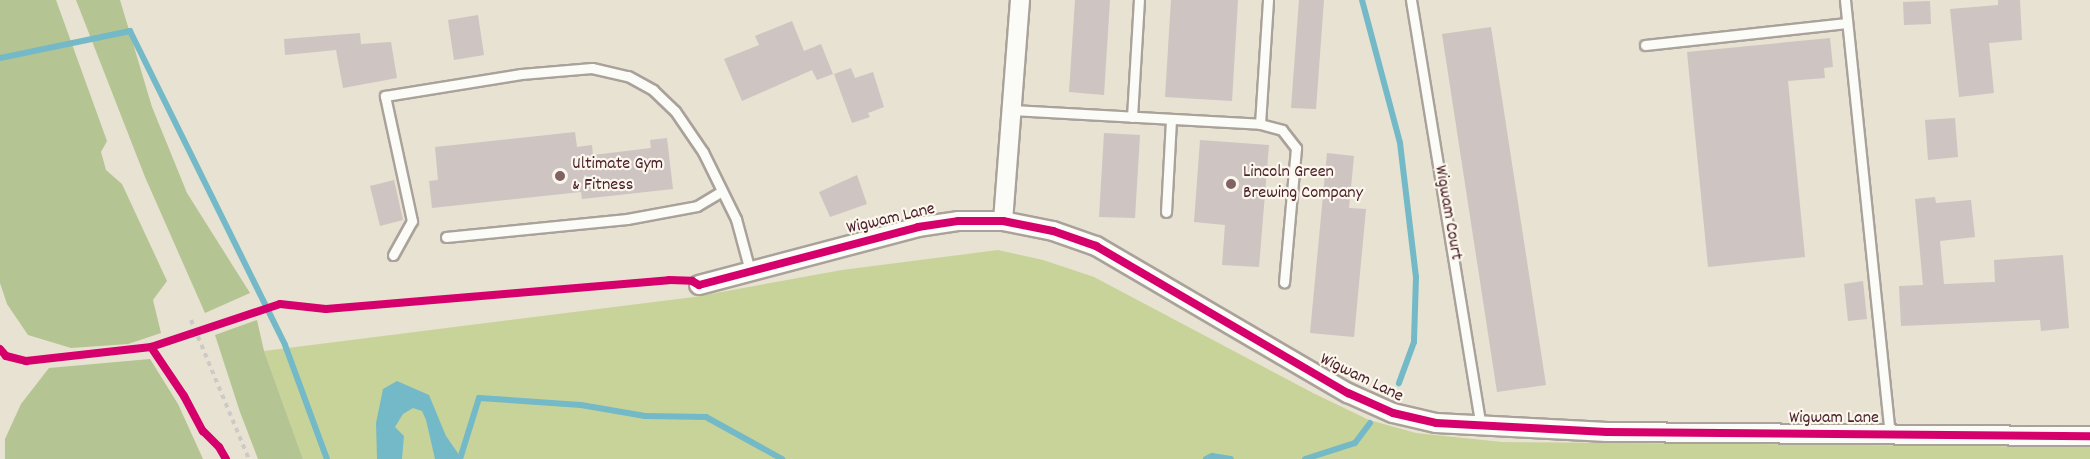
<!DOCTYPE html>
<style>
body{margin:0}
#map{position:relative;width:2090px;height:459px;overflow:hidden;background:#e7e2d1;font-family:Dekko,sans-serif}
div>[style]{position:absolute}
[style*='--x']{left:calc(var(--x)*1px);top:calc(var(--y)*1px);width:calc(var(--w)*1px);rotate:calc(var(--a)*1deg)}
.green>*{inset:0;background:#c8d399}
.forest>*{inset:0;background:#b4c492}
.water>*{inset:0;background:#74b9c7}
.stream>*{height:6px;margin:-3px;padding:0 3px;transform-origin:3px;border-radius:3px;background:#74b9c7}
.building>*{inset:0;background:#cec4c2}
.path>*{height:4px;margin-top:-2px;transform-origin:0;background:repeating-linear-gradient(90deg,#cec9c7 0 4.5px,transparent 0 9px)}
.roads{filter:drop-shadow(2px 0 #aaa29a) drop-shadow(-2px 0 #aaa29a) drop-shadow(0 2px #aaa29a) drop-shadow(0 -2px #aaa29a)}
.lane>*{height:9px;margin:-4.5px;padding:0 4.5px;transform-origin:4.5px;border-radius:4.5px;background:#fbfbf8}
.street>*{height:18px;margin:-9px;padding:0 9px;transform-origin:9px;border-radius:9px;background:#fbfbf8}
.cycleway>*{height:8px;margin:-4px;padding:0 4px;transform-origin:4px;border-radius:4px;background:#d6006c}
.dots>*{width:16px;height:16px;translate:-50% -50%;box-sizing:border-box;border:3px solid #fbf7ec;border-radius:50%}
span{translate:-50% -50%;white-space:nowrap;text-align:center;line-height:1.15;-webkit-text-stroke:4.5px #fbf7ec;paint-order:stroke}
.poi-label{font-size:18px;color:#4a1f2b}
.left{translate:0 -50%;text-align:left}
.street-label{font-size:18px;color:#4a1f2b}
</style>
<div id="map">
<div class="green">
<i style="clip-path:polygon(998px 250px,1043px 260px,1094px 277px,1313px 393px,1369px 420px,1416px 433px,1502px 442px,2090px 447px,2090px 459px,303px 459px,264px 351px,694px 297px,842px 270px)"></i>
</div>
<div class="forest">
<i style="clip-path:polygon(0 0,56px 0,107px 141px,101px 152px,106px 170px,122px 184px,167px 281px,153px 300px,161px 333px,128px 344px,71px 348px,28px 335px,7px 304px,0 283px)"></i>
<i style="clip-path:polygon(76px 0,120px 0,152px 107px,187px 193px,250px 293px,205px 313px,145px 177px)"></i>
<i style="clip-path:polygon(257px 320px,264px 351px,303px 459px,258px 459px,240px 412px,215px 335px)"></i>
<i style="clip-path:polygon(150px 359px,178px 404px,203px 459px,5px 459px,5px 439px,21px 404px,49px 368px)"></i>
</div>
<div class="water">
<i style="clip-path:polygon(397px 381px,429px 395px,446px 436px,462px 459px,435px 459px,426px 420px,422px 411px,413px 408px,403px 414px,395px 427px,404px 436px,402px 459px,377px 459px,376px 423px,383px 389px)"></i>
</div>
<div class="stream">
<i style="--x:1362;--y:0;--w:148;--a:75.1"></i>
<i style="--x:1400;--y:143;--w:135;--a:83.2"></i>
<i style="--x:1416;--y:277;--w:65;--a:91.8"></i>
<i style="--x:1414;--y:342;--w:44;--a:110.1"></i>
<i style="--x:0;--y:58;--w:133;--a:-11.7"></i>
<i style="--x:130;--y:31;--w:350;--a:63.7"></i>
<i style="--x:285;--y:345;--w:121;--a:69.8"></i>
<i style="--x:460;--y:459;--w:64;--a:-72.7"></i>
<i style="--x:479;--y:398;--w:102;--a:3.9"></i>
<i style="--x:581;--y:405;--w:65;--a:9.8"></i>
<i style="--x:645;--y:416;--w:61;--a:0.9"></i>
<i style="--x:706;--y:417;--w:87;--a:28.9"></i>
<i style="--x:1206;--y:459;--w:7;--a:-27"></i>
<i style="--x:1212;--y:456;--w:19;--a:9"></i>
<i style="--x:1305;--y:459;--w:52;--a:-17.7"></i>
<i style="--x:1355;--y:443;--w:25;--a:-53"></i>
</div>
<div class="building">
<i style="clip-path:polygon(1075px 0,1110px 0,1104px 95px,1069px 92px)"></i>
<i style="clip-path:polygon(1171px 0,1238px 0,1232px 101px,1165px 97px)"></i>
<i style="clip-path:polygon(1299px 0,1324px 0,1316px 109px,1291px 108px)"></i>
<i style="clip-path:polygon(1998px 0,2020px 0,2022px 40px,1989px 43px,1994px 93px,1959px 97px,1950px 9px,1998px 5px)"></i>
<i style="clip-path:polygon(1930px 1px,1931px 24px,1904px 25px,1903px 2px)"></i>
<i style="clip-path:polygon(478px 15px,484px 55px,454px 60px,448px 20px)"></i>
<i style="clip-path:polygon(792px 21px,804px 51px,821px 44px,833px 74px,817px 80px,812px 70px,742px 101px,724px 59px,759px 45px,755px 36px)"></i>
<i style="clip-path:polygon(1491px 27px,1546px 385px,1497px 392px,1442px 34px)"></i>
<i style="clip-path:polygon(360px 33px,361px 44px,391px 42px,397px 78px,343px 88px,336px 50px,285px 55px,284px 39px)"></i>
<i style="clip-path:polygon(1830px 38px,1833px 67px,1824px 68px,1825px 78px,1788px 81px,1805px 257px,1708px 267px,1687px 52px)"></i>
<i style="clip-path:polygon(851px 68px,855px 78px,873px 72px,884px 107px,868px 113px,870px 117px,852px 123px,834px 74px)"></i>
<i style="clip-path:polygon(1955px 118px,1958px 157px,1928px 160px,1925px 120px)"></i>
<i style="clip-path:polygon(575px 132px,577px 147px,592px 145px,593px 155px,651px 148px,650px 140px,667px 138px,673px 189px,582px 199px,581px 192px,432px 208px,429px 181px,438px 180px,435px 147px)"></i>
<i style="clip-path:polygon(1104px 133px,1140px 135px,1135px 218px,1099px 217px)"></i>
<i style="clip-path:polygon(1200px 140px,1269px 145px,1259px 267px,1222px 265px,1225px 225px,1194px 222px)"></i>
<i style="clip-path:polygon(1327px 153px,1354px 156px,1349px 208px,1366px 209px,1354px 337px,1310px 333px)"></i>
<i style="clip-path:polygon(857px 175px,867px 204px,830px 217px,819px 192px)"></i>
<i style="clip-path:polygon(394px 180px,403px 220px,380px 226px,370px 186px)"></i>
<i style="clip-path:polygon(1935px 197px,1936px 203px,1971px 200px,1975px 237px,1940px 241px,1944px 284px,1995px 282px,1994px 260px,2063px 255px,2069px 328px,2041px 331px,2040px 320px,1901px 326px,1899px 286px,1923px 285px,1915px 199px)"></i>
<i style="clip-path:polygon(1863px 281px,1867px 319px,1848px 321px,1844px 284px)"></i>
</div>
<div class="path">
<i style="--x:191;--y:320;--w:151;--a:67.4"></i>
</div>
<div class="roads">
<div class="lane">
<i style="--x:1411;--y:0;--w:432;--a:80.7"></i>
<i style="--x:1845;--y:0;--w:436;--a:84.1"></i>
<i style="--x:1645;--y:45;--w:203;--a:-6.2"></i>
<i style="--x:1012;--y:110;--w:248;--a:3.2"></i>
<i style="--x:1260;--y:124;--w:23;--a:15"></i>
<i style="--x:1282;--y:130;--w:23;--a:52"></i>
<i style="--x:1296;--y:148;--w:135;--a:95.1"></i>
<i style="--x:1132;--y:117;--w:117;--a:-86.6"></i>
<i style="--x:1260;--y:124;--w:124;--a:-86.3"></i>
<i style="--x:1166;--y:212;--w:93;--a:-86.9"></i>
<i style="--x:446;--y:237;--w:182;--a:-5.7"></i>
<i style="--x:627;--y:219;--w:71;--a:-10.5"></i>
<i style="--x:697;--y:206;--w:29;--a:-31"></i>
<i style="--x:393;--y:255;--w:39;--a:-61"></i>
<i style="--x:412;--y:221;--w:128;--a:-102.2"></i>
<i style="--x:385;--y:96;--w:138;--a:-9.2"></i>
<i style="--x:521;--y:74;--w:71;--a:-4.8"></i>
<i style="--x:592;--y:68;--w:37;--a:13"></i>
<i style="--x:628;--y:76;--w:29;--a:29"></i>
<i style="--x:653;--y:90;--w:30;--a:44"></i>
<i style="--x:675;--y:111;--w:50;--a:55.7"></i>
<i style="--x:703;--y:152;--w:75;--a:63.8"></i>
<i style="--x:736;--y:219;--w:54;--a:74.9"></i>
</div>
<div class="street">
<i style="--x:1003;--y:221;--w:222;--a:-85.6"></i>
<i style="--x:699;--y:285;--w:227;--a:-14.8"></i>
<i style="--x:918;--y:227;--w:40;--a:-8.5"></i>
<i style="--x:958;--y:221;--w:45;--a:0"></i>
<i style="--x:1003;--y:221;--w:51;--a:11.3"></i>
<i style="--x:1053;--y:231;--w:46;--a:19.2"></i>
<i style="--x:1096;--y:246;--w:292;--a:30.3"></i>
<i style="--x:1348;--y:393;--w:49;--a:24"></i>
<i style="--x:1393;--y:413;--w:44;--a:13.1"></i>
<i style="--x:1436;--y:423;--w:171;--a:3"></i>
<i style="--x:1607;--y:432;--w:483;--a:0.5"></i>
</div>
</div>
<div class="cycleway">
<i style="--x:151;--y:347;--w:59;--a:56"></i>
<i style="--x:184;--y:396;--w:40;--a:62"></i>
<i style="--x:203;--y:431;--w:23;--a:45"></i>
<i style="--x:219;--y:447;--w:14;--a:60"></i>
<i style="--x:0;--y:349;--w:9;--a:49"></i>
<i style="--x:6;--y:356;--w:21;--a:14"></i>
<i style="--x:26;--y:361;--w:126;--a:-6.4"></i>
<i style="--x:151;--y:347;--w:136;--a:-18.4"></i>
<i style="--x:280;--y:304;--w:46;--a:6.2"></i>
<i style="--x:326;--y:309;--w:344;--a:-4.8"></i>
<i style="--x:669;--y:280;--w:23;--a:2"></i>
<i style="--x:692;--y:281;--w:8;--a:30"></i>
<i style="--x:699;--y:285;--w:227;--a:-14.8"></i>
<i style="--x:918;--y:227;--w:40;--a:-8.5"></i>
<i style="--x:958;--y:221;--w:45;--a:0"></i>
<i style="--x:1003;--y:221;--w:51;--a:11.3"></i>
<i style="--x:1053;--y:231;--w:46;--a:19.2"></i>
<i style="--x:1096;--y:246;--w:292;--a:30.3"></i>
<i style="--x:1348;--y:393;--w:49;--a:24"></i>
<i style="--x:1393;--y:413;--w:44;--a:13.1"></i>
<i style="--x:1436;--y:423;--w:171;--a:3"></i>
<i style="--x:1607;--y:432;--w:483;--a:0.5"></i>
</div>
<div class="dots">
<i style="left:560px;top:176px;background:#816365"></i>
<i style="left:1231px;top:184px;background:#816365"></i>
</div>
<div class="poi-label">
<span class="left" style="left:572px;top:176px">Ultimate Gym<br>&amp; Fitness</span>
<span class="left" style="left:1243px;top:184px">Lincoln Green<br>Brewing Company</span>
</div>
<div class="street-label">
<span style="left:1447px;top:213px;rotate:80deg">Wigwam Court</span>
<span style="left:891px;top:220px;rotate:-13deg">Wigwam Lane</span>
<span style="left:1361px;top:379px;rotate:26deg">Wigwam Lane</span>
<span style="left:1834px;top:419px">Wigwam Lane</span>
</div>
</div>
